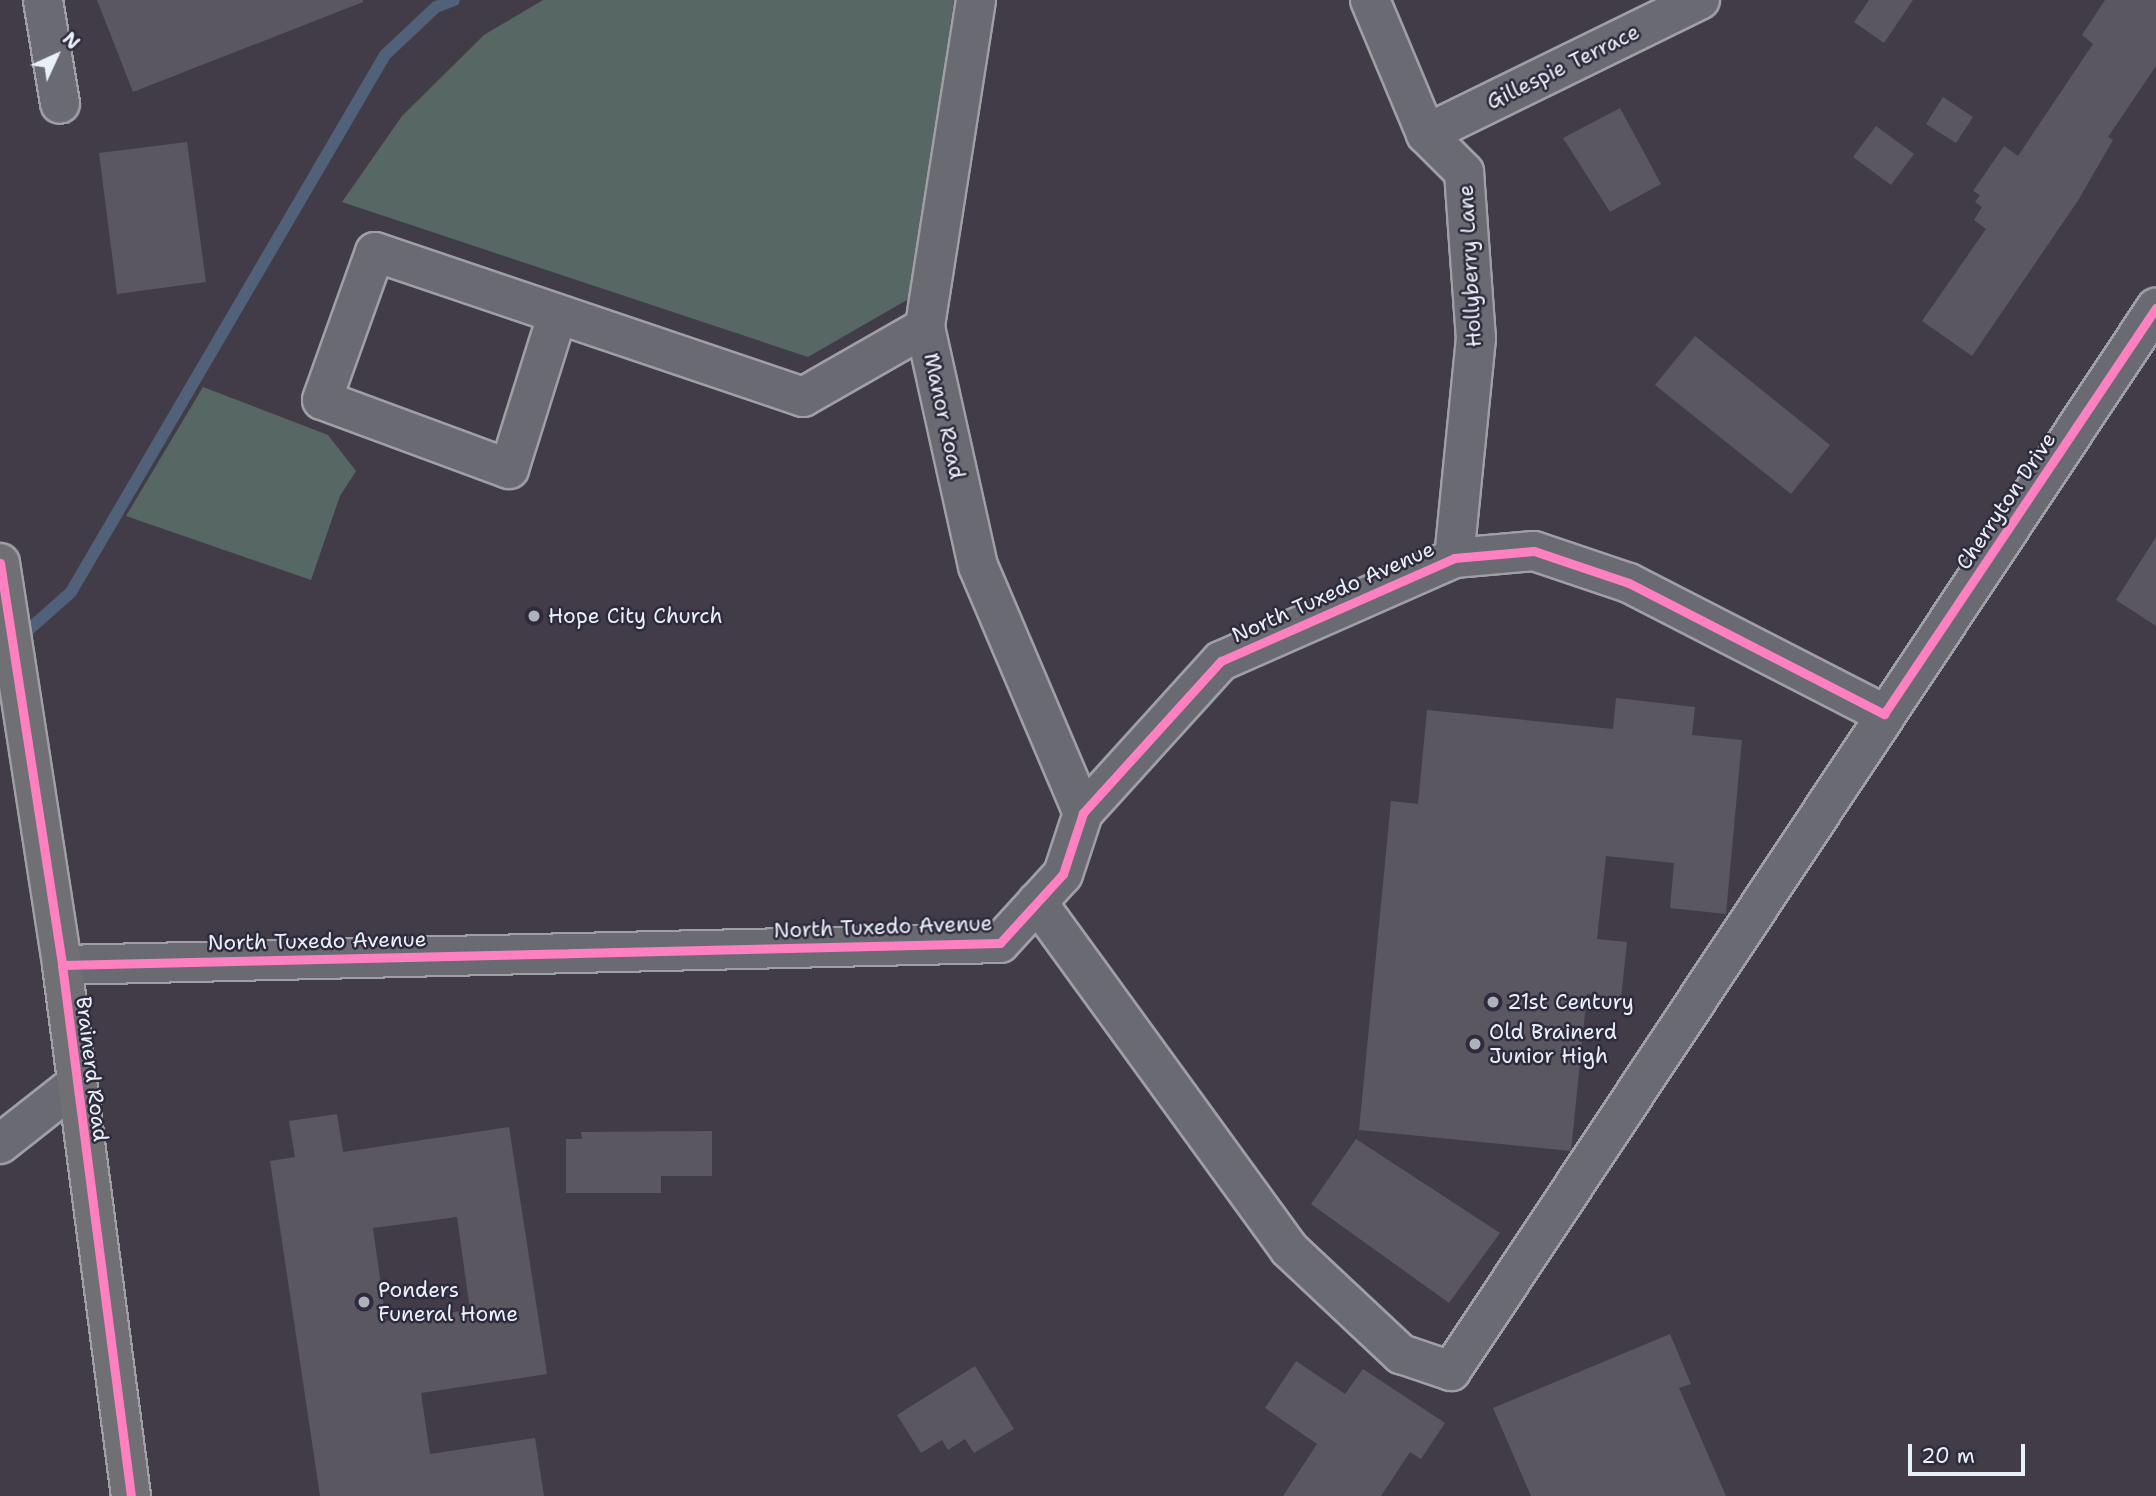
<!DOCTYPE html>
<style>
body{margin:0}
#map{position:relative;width:2156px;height:1496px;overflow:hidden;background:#413c47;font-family:"Shantell Sans",sans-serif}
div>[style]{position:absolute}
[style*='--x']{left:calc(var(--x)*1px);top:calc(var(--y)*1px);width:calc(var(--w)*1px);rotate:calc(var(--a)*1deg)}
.green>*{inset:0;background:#566764}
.stream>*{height:12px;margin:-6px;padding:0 6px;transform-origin:6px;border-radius:6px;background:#516179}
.building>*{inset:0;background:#5b5761}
.roads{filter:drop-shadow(2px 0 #a09fa6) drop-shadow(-2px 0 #a09fa6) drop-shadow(0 2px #a09fa6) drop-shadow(0 -2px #a09fa6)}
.minor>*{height:38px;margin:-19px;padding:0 19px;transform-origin:19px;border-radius:19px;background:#6a6b72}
.major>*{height:38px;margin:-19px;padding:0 19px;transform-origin:19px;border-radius:19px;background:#6f6f74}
.cycleway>*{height:9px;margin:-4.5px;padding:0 4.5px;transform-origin:4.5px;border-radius:4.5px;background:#ff80c0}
.dots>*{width:19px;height:19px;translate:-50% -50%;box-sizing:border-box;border:4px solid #2f2a3d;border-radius:50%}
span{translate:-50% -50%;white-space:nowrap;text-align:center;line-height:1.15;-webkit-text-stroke:5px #2f2a3d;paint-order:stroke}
.street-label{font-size:21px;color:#e8f1f8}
.poi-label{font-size:21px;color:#e8f1f8}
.left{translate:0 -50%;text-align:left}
.north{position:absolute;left:21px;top:21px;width:70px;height:70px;-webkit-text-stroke:5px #2f2a3d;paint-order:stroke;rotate:45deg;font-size:19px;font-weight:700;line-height:28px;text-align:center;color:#e8f1f8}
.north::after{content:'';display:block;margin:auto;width:24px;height:32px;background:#e8f1f8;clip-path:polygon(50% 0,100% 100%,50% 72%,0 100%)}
.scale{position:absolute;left:1908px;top:1444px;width:117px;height:32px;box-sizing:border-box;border:4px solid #e8f1f8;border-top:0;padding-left:9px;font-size:21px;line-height:24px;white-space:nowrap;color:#e8f1f8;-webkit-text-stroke:5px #2f2a3d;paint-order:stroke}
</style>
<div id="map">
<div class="green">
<i style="clip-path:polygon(543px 0,954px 0,912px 297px,808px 357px,342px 202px,402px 116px,484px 35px)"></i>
<i style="clip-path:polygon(203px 387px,328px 435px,356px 471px,340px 496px,311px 580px,126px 516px)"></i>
</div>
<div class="stream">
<i style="--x:17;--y:640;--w:72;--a:-41.6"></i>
<i style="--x:71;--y:592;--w:622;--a:-59.68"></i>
<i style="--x:385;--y:55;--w:70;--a:-43.3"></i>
<i style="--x:436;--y:7;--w:19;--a:-21"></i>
</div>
<div class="building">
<i style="clip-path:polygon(97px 0,363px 0,363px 2px,133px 92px)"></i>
<i style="clip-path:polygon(1869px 0,1913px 0,1884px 43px,1854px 22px)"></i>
<i style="clip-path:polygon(2105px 0,2156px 0,2156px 66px,2108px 137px,2113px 140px,2079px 199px,1972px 356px,1922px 321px,1986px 229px,1974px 220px,1982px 207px,1975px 202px,1980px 195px,1973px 191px,2004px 146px,2018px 156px,2093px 44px,2082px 35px)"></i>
<i style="clip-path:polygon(1943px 97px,1973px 117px,1956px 143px,1926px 124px)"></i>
<i style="clip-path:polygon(1620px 108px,1661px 184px,1610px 212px,1563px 138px)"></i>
<i style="clip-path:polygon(1876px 126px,1914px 154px,1891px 185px,1853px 157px)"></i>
<i style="clip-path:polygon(187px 142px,206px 282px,117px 294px,99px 153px)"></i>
<i style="clip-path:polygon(1695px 336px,1830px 445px,1791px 494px,1655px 385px)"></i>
<i style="clip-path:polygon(2156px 537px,2156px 626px,2116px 600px)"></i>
<i style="clip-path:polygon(1616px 698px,1695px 707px,1692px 735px,1742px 740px,1726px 914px,1670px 908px,1674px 863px,1606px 856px,1597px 939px,1627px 942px,1621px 998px,1587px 994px,1571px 1151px,1359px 1130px,1391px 801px,1418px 804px,1427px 710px,1613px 729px)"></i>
<i style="clip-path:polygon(evenodd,337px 1114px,343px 1152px,509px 1127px,547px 1374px,421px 1393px,430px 1454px,535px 1438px,544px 1496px,320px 1496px,270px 1161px,295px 1157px,289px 1121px,337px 1114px,457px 1217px,470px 1310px,386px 1321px,373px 1228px,457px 1217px)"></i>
<i style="clip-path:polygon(712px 1131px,712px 1176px,661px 1176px,661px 1193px,566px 1193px,566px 1139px,582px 1139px,581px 1132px)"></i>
<i style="clip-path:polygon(1356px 1139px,1500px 1233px,1449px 1303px,1311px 1204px)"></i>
<i style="clip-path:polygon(1670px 1334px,1691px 1384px,1679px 1388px,1726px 1496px,1531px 1496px,1493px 1408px)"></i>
<i style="clip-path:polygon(1296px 1361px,1345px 1394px,1363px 1369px,1445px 1423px,1421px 1459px,1410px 1452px,1381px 1496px,1283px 1496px,1317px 1444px,1265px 1408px)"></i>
<i style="clip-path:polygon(975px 1366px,1014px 1429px,974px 1453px,965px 1439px,948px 1450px,942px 1440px,921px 1453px,897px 1415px)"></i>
</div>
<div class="roads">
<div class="minor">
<i style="--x:43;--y:0;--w:105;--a:80.7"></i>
<i style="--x:976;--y:0;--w:331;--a:98.9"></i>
<i style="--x:925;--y:327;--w:245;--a:77.5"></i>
<i style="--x:978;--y:566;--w:268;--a:67"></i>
<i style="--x:1370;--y:0;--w:145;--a:67.3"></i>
<i style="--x:1426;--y:134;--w:54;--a:45"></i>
<i style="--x:1464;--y:172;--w:166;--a:85.9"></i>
<i style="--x:1476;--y:338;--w:221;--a:95.7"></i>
<i style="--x:1426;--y:134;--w:305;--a:-26.1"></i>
<i style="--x:557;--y:316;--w:160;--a:107.4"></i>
<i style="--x:509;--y:469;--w:199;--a:-159.7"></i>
<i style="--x:322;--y:400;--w:157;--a:-70.3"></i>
<i style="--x:375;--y:252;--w:452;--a:18.7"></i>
<i style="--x:803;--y:397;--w:141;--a:-29.8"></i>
<i style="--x:1037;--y:902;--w:429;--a:54"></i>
<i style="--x:1289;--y:1249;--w:154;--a:43.2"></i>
<i style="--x:1401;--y:1354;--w:53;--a:18.8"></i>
<i style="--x:1451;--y:1371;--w:1276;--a:-56.45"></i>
<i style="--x:62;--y:965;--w:938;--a:-1.34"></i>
<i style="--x:1000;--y:943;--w:93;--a:-47.6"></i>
<i style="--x:1063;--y:874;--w:64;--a:-71.8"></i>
<i style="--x:1083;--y:813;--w:205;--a:-47.8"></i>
<i style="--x:1221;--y:661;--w:255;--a:-23.8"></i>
<i style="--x:1454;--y:558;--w:80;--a:-5"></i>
<i style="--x:1534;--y:551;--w:100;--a:18.6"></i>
<i style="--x:1629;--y:583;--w:287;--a:27.2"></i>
<i style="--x:0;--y:1144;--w:97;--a:-38.3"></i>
</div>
<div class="major">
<i style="--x:0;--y:563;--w:407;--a:81.2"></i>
<i style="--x:62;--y:965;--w:535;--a:82.6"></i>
</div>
</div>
<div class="cycleway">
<i style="--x:0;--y:563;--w:407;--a:81.2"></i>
<i style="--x:62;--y:965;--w:535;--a:82.6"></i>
<i style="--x:62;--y:965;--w:938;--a:-1.34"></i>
<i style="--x:1000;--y:943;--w:93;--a:-47.6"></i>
<i style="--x:1063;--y:874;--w:64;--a:-71.8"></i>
<i style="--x:1083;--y:813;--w:205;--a:-47.8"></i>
<i style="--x:1221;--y:661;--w:255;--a:-23.8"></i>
<i style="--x:1454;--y:558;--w:80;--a:-5"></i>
<i style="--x:1534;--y:551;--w:100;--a:18.6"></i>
<i style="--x:1629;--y:583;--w:287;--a:27.2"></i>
<i style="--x:1884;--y:714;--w:489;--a:-56.2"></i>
</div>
<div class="dots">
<i style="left:534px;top:616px;background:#aeb2ba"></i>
<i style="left:1493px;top:1002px;background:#aeb2ba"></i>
<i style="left:1475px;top:1044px;background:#aeb2ba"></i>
<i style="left:364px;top:1302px;background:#aeb2ba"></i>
</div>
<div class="street-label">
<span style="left:1563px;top:67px;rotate:-26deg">Gillespie Terrace</span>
<span style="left:1470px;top:266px;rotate:-93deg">Hollyberry Lane</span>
<span style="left:944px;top:416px;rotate:78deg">Manor Road</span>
<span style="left:2006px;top:501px;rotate:-56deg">Cherryton Drive</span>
<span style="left:1333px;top:592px;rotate:-24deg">North Tuxedo Avenue</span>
<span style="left:883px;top:927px;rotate:-2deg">North Tuxedo Avenue</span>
<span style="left:317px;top:941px;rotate:-1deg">North Tuxedo Avenue</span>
<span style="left:92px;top:1069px;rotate:83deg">Brainerd Road</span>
</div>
<div class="poi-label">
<span class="left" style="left:548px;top:616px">Hope City Church</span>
<span class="left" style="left:1507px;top:1002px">21st Century</span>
<span class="left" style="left:1489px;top:1044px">Old Brainerd<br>Junior High</span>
<span class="left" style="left:378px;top:1302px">Ponders<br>Funeral Home</span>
</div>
<div class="north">N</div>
<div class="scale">20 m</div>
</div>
